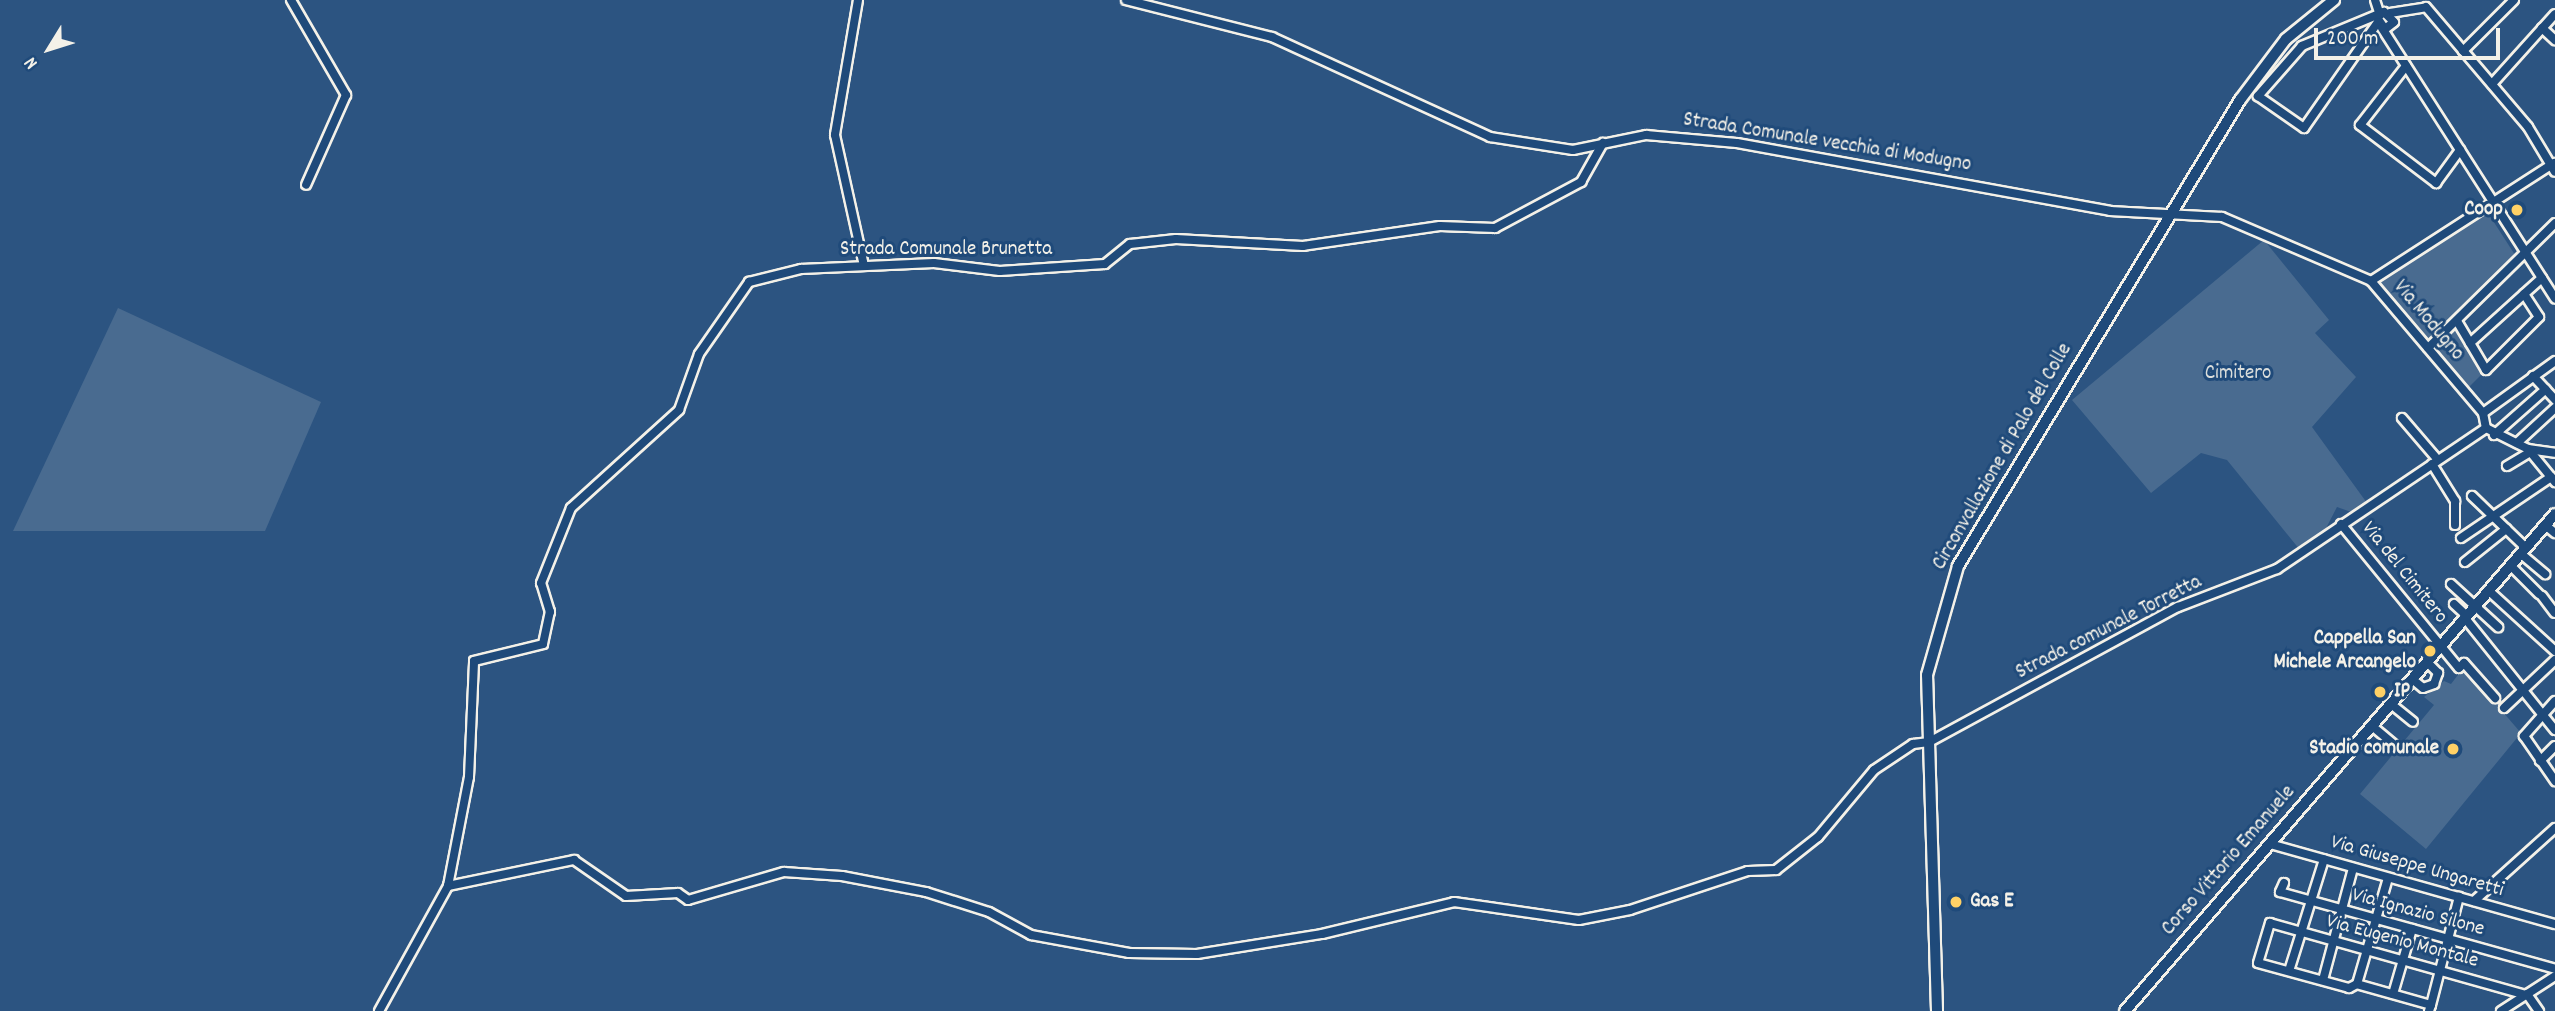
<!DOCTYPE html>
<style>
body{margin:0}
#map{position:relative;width:2555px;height:1011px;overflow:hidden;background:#2c5481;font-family:Dekko,sans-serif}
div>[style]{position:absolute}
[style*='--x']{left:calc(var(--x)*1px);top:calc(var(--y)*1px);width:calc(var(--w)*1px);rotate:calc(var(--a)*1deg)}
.green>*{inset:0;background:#496b90}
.roads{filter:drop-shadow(2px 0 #f4f1e8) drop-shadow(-2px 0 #f4f1e8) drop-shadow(0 2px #f4f1e8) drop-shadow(0 -2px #f4f1e8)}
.street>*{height:8px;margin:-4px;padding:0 4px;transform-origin:4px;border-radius:4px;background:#1f4a7a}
.secondary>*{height:10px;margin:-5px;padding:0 5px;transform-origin:5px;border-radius:5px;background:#1f4a7a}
.dots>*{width:19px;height:19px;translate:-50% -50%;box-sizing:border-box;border:4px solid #1f4a7a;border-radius:50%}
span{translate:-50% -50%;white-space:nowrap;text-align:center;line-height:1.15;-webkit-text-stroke:6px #1f4a7a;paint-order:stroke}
.street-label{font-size:21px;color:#f4f1e8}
.poi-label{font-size:21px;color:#f4f1e8;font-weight:700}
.right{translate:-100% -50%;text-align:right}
.left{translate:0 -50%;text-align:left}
.park-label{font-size:21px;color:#dadddb}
.north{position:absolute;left:14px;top:14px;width:70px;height:70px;-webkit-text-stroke:5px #1f4a7a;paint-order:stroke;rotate:232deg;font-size:19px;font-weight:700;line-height:28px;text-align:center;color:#f4f1e8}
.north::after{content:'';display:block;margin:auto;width:24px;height:32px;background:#f4f1e8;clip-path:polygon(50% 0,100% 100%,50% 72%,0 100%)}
.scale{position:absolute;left:2314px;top:28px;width:186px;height:32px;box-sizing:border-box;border:4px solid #f4f1e8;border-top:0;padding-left:9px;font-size:21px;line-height:24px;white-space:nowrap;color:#f4f1e8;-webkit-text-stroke:5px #1f4a7a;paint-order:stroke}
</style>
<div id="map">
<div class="green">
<i style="clip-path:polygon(2488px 213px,2517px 258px,2428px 342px,2377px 282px)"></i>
<i style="clip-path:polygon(2264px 240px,2329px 320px,2315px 333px,2356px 377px,2312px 427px,2367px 503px,2354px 513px,2337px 507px,2323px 534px,2300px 550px,2227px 460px,2201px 453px,2151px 493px,2072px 400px)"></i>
<i style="clip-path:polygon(118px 308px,321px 402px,265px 531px,13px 531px)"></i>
<i style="clip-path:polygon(2457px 324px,2485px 371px,2467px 389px,2432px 347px)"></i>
<i style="clip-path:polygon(2464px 667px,2521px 733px,2426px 849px,2360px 794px,2434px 705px,2424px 697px,2444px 681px,2451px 684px)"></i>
</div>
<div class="roads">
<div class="street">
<i style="--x:291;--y:0;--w:110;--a:59.9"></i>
<i style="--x:346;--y:95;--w:98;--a:114"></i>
<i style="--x:858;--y:0;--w:137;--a:99.7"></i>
<i style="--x:835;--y:135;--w:134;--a:77.5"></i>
<i style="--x:1126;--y:0;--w:151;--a:14.2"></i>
<i style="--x:1272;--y:37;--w:240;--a:24.6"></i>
<i style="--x:1490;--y:137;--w:84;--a:8.9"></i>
<i style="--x:1573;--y:150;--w:75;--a:-11.6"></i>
<i style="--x:1646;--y:135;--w:91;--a:5"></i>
<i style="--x:1737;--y:143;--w:379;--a:10.3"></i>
<i style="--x:2110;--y:211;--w:112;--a:3.1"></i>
<i style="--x:2222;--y:217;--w:162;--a:23.2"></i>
<i style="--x:2371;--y:281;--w:173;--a:49.7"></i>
<i style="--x:2483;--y:413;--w:15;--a:79"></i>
<i style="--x:2486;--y:428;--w:47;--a:26.6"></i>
<i style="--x:2528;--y:449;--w:27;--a:8"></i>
<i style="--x:2375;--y:0;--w:16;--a:72"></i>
<i style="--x:2390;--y:13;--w:36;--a:-9"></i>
<i style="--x:2426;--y:7;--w:157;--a:49.6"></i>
<i style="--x:2528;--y:127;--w:52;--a:59"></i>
<i style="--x:2378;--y:19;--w:12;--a:55"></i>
<i style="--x:2385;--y:29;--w:11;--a:-38"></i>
<i style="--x:2394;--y:22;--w:14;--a:-135"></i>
<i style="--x:2384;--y:12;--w:89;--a:157.5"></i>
<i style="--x:2302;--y:46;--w:67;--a:131.3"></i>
<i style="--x:2258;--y:96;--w:56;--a:34.8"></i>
<i style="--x:2304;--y:128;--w:129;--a:-55.1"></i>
<i style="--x:2382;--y:28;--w:321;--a:57.4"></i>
<i style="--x:2542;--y:28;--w:18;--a:43"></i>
<i style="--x:2463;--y:51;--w:72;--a:-45"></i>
<i style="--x:2406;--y:66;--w:75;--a:127.9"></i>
<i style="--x:2360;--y:125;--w:96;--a:37.3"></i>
<i style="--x:2436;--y:183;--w:41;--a:-54"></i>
<i style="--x:2492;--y:84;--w:94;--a:-48"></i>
<i style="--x:2371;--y:281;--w:218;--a:-32.8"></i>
<i style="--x:2457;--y:321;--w:57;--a:59.4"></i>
<i style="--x:2486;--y:370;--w:75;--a:-45"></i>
<i style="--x:2539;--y:317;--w:27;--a:-123"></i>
<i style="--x:2524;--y:294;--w:24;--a:-42"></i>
<i style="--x:2470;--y:343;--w:73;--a:-42.2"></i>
<i style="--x:2428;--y:348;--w:178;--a:-44.5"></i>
<i style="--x:2533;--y:376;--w:33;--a:47"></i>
<i style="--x:2483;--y:413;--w:89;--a:-35.8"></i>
<i style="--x:2402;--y:418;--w:55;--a:49.4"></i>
<i style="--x:2494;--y:435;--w:69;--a:-41.5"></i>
<i style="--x:2517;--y:443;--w:52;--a:-42.6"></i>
<i style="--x:2528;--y:449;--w:43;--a:50.7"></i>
<i style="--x:2432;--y:464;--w:44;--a:58.1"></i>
<i style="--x:2455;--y:501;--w:24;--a:90"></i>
<i style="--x:2507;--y:466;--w:27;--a:-31"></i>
<i style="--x:2472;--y:496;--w:74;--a:43.9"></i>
<i style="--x:2341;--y:524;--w:186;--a:50.7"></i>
<i style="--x:2459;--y:668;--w:7;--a:-45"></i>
<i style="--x:2464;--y:663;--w:47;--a:48.5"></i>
<i style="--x:2545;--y:525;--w:13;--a:39"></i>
<i style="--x:2461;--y:538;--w:109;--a:-34.1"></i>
<i style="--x:2520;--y:553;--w:33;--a:40"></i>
<i style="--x:2465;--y:562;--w:53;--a:-38.8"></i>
<i style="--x:2510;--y:565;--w:41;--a:45"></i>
<i style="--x:2451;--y:584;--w:64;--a:42.5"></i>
<i style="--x:2488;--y:590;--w:91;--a:42.3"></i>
<i style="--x:2542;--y:596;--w:21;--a:53"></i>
<i style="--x:2454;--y:604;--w:16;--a:43"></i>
<i style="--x:2464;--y:617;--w:145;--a:51.2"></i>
<i style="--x:2412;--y:679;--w:14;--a:39"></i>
<i style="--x:2423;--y:688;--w:12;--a:-20"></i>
<i style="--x:2434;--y:684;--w:12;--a:-70"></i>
<i style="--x:2438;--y:673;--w:16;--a:-135"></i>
<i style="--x:2555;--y:701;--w:47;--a:131.5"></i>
<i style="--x:2524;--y:736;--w:55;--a:55.4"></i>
<i style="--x:2391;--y:704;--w:28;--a:39"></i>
<i style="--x:2504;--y:708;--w:70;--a:-43.3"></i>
<i style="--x:2372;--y:726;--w:30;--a:40"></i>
<i style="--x:2540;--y:761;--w:21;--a:-45"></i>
<i style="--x:2270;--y:844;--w:296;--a:15.7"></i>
<i style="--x:2284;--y:883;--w:10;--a:114"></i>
<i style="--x:2280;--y:892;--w:286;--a:15.6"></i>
<i style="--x:448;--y:886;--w:129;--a:-11.7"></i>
<i style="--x:574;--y:860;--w:63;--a:34.7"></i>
<i style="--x:626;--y:896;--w:52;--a:-3.3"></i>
<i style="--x:678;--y:893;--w:12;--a:35"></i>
<i style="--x:688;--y:900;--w:100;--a:-16.3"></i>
<i style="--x:784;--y:872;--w:58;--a:3.9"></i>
<i style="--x:842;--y:876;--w:86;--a:10.8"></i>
<i style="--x:926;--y:892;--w:66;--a:17.6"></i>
<i style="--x:989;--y:912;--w:48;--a:28.7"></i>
<i style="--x:1031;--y:935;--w:100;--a:10.4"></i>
<i style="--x:1129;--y:953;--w:68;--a:0.8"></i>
<i style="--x:1197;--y:954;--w:127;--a:-9.1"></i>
<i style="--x:1322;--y:934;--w:136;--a:-13.6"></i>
<i style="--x:1454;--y:902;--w:126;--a:8.2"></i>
<i style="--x:1579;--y:920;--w:52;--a:-11.1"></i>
<i style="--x:1630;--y:910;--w:124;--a:-18.3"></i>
<i style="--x:1748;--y:871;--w:28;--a:-2"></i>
<i style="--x:1776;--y:870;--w:53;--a:-38.2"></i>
<i style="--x:1818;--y:837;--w:87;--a:-50.1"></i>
<i style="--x:1874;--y:770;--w:47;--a:-33.7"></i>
<i style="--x:1913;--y:744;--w:16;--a:-7"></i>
<i style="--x:1929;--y:742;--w:283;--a:-28.5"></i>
<i style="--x:2178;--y:607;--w:106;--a:-21"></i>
<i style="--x:2277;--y:569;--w:252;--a:-34"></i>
<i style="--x:2474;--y:901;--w:109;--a:-42"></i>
<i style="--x:2289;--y:971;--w:117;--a:-72.6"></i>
<i style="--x:2323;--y:980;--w:116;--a:-75"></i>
<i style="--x:2357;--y:984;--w:110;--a:-73.7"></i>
<i style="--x:2393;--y:994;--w:68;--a:-73.7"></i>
<i style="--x:2527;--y:994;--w:21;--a:55"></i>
<i style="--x:2431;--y:1005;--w:112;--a:-75.5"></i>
<i style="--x:379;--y:1011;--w:143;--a:-61.1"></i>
<i style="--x:448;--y:886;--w:111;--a:-79.1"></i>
<i style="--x:469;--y:777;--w:116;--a:-87.5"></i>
<i style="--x:474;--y:661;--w:71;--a:-13.8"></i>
<i style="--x:543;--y:644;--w:33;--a:-78"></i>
<i style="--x:550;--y:612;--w:30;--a:-107"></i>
<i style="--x:541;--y:583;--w:81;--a:-68.2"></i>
<i style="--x:571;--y:508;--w:146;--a:-42.2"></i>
<i style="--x:679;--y:410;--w:59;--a:-70.3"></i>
<i style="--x:699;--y:354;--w:88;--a:-55.2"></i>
<i style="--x:749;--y:282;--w:54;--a:-14"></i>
<i style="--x:801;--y:269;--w:133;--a:-2.6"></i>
<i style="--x:934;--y:263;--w:66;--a:6.9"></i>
<i style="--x:1000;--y:271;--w:105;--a:-3.8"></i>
<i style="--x:1105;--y:264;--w:32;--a:-39"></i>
<i style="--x:1130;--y:244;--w:46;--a:-6.2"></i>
<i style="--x:1176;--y:239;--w:127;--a:3.2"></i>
<i style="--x:1303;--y:246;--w:138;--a:-8.3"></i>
<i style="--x:1440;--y:226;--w:55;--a:2.1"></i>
<i style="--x:1495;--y:228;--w:98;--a:-28.1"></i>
<i style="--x:1581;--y:182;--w:45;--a:-60.6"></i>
<i style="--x:2429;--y:1011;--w:6;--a:-72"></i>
<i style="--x:2431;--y:1005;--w:77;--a:-164.2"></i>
<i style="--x:2357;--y:984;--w:9;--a:153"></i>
<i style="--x:2349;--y:988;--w:94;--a:-164.6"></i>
<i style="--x:2258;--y:963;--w:42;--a:-73.3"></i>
<i style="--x:2270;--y:923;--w:266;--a:15.7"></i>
<i style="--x:2501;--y:1011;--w:64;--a:-32.9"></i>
</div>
<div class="secondary">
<i style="--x:1937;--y:1011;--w:336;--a:-91.7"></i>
<i style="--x:1927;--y:675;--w:113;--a:-74.1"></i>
<i style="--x:1958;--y:566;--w:545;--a:-58.82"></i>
<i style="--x:2240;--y:100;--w:76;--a:-53"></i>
<i style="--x:2286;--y:39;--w:62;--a:-39.1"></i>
<i style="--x:2125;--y:1011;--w:657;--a:-49.13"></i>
</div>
</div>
<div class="dots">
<i style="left:2517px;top:210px;background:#ffd166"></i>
<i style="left:2430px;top:651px;background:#ffd166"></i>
<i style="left:2380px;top:692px;background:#ffd166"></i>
<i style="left:2453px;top:749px;background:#ffd166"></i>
<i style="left:1956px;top:902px;background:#ffd166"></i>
</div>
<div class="street-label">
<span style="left:1827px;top:143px;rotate:9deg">Strada Comunale vecchia di Modugno</span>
<span style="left:946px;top:250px">Strada Comunale Brunetta</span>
<span style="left:2428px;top:321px;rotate:50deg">Via Modugno</span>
<span style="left:2003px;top:457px;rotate:-60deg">Circonvallazione di Palo del Colle</span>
<span style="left:2404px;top:573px;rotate:51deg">Via del Cimitero</span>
<span style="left:2109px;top:628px;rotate:-27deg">Strada comunale Torretta</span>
<span style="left:2229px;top:861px;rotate:-49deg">Corso Vittorio Emanuele</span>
<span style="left:2417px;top:867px;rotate:16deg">Via Giuseppe Ungaretti</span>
<span style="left:2418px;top:913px;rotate:15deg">Via Ignazio Silone</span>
<span style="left:2402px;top:942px;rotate:15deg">Via Eugenio Montale</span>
</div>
<div class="poi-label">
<span class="right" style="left:2503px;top:210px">Coop</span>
<span class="right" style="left:2416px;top:651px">Cappella San<br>Michele Arcangelo</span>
<span class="left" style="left:2394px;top:692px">IP</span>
<span class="right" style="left:2439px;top:749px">Stadio comunale</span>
<span class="left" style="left:1970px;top:902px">Gas E</span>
</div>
<div class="park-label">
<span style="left:2238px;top:374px">Cimitero</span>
</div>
<div class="north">N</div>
<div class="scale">200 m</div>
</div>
